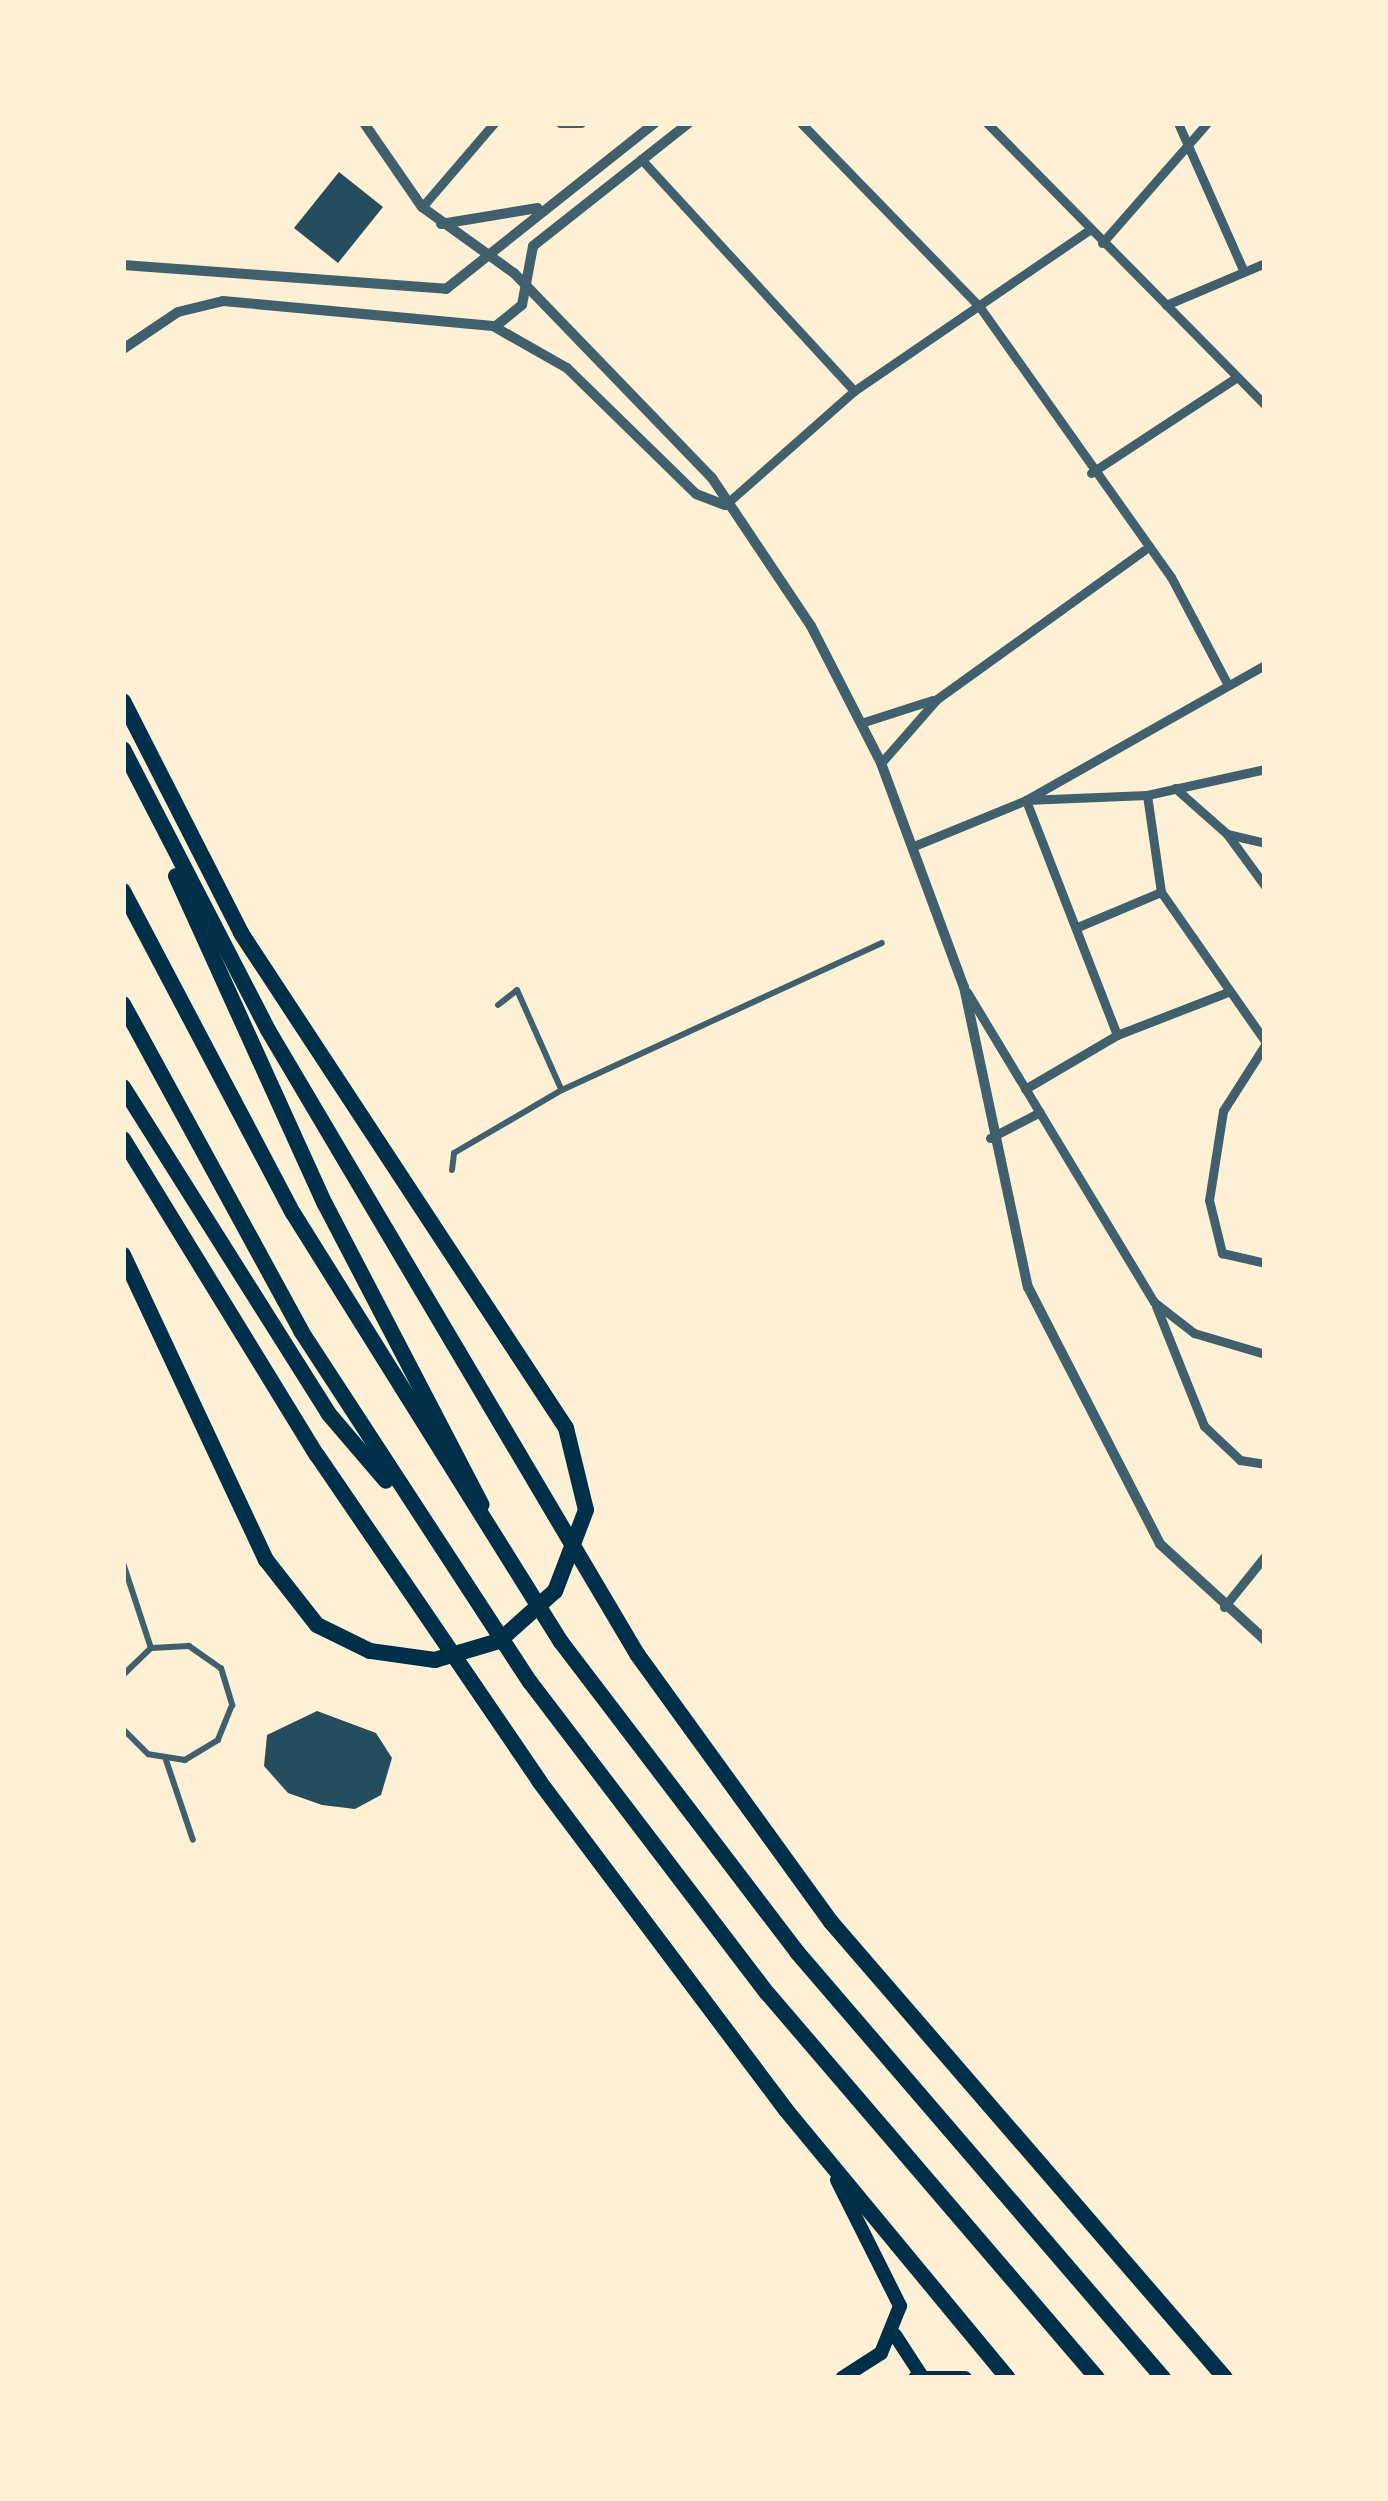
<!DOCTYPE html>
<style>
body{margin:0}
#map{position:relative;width:1388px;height:2501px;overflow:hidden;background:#fdf0d5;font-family:"Archivo Narrow",sans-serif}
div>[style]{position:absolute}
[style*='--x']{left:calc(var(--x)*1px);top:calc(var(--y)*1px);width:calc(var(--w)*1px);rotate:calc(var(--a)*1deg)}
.building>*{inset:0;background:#264d5e}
.pedestrian>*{height:6px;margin:-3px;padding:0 3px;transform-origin:3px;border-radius:3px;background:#3f606c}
.minor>*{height:9px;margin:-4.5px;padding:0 4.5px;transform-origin:4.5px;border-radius:4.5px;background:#3f606c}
.tertiary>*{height:10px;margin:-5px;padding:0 5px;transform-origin:5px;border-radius:5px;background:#3f606c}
.primary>*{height:14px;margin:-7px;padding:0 7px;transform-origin:7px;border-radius:7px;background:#003049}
.motorway>*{height:16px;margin:-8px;padding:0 8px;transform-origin:8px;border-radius:8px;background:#003049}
span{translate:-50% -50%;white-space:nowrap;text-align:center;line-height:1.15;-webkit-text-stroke:10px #fdf0d5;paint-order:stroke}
.frame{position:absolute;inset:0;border:126px solid #fdf0d5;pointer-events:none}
</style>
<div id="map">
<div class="building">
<i style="clip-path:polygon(339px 172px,383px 207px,338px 263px,294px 228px)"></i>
<i style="clip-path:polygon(317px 1711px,376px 1733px,392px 1758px,381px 1795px,355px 1809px,322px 1805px,288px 1793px,264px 1766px,267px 1735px)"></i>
</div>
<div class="pedestrian">
<i style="--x:498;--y:1005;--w:24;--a:-38"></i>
<i style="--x:517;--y:990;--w:108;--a:66"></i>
<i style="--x:452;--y:1170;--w:17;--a:-83"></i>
<i style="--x:454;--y:1153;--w:125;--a:-30.3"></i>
<i style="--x:562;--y:1090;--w:352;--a:-24.7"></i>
<i style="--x:123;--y:1563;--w:89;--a:71.8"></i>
<i style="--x:123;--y:1675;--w:39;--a:-44"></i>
<i style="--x:151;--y:1648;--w:38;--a:-3"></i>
<i style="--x:189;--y:1646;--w:39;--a:35"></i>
<i style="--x:221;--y:1668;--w:39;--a:73"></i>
<i style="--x:232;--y:1705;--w:38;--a:112"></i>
<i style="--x:218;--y:1740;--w:39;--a:149"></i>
<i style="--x:185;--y:1760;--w:37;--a:-171"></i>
<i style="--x:148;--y:1754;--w:35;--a:-135"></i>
<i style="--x:166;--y:1760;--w:84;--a:71.4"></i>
</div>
<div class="minor">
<i style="--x:560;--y:123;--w:21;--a:0"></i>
<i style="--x:801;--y:123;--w:255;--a:45.8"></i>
<i style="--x:979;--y:306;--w:332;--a:54.7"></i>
<i style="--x:1171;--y:577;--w:122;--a:62.2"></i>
<i style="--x:987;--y:123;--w:396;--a:45.4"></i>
<i style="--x:1178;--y:123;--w:161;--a:66.1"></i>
<i style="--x:641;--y:159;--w:315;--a:47.4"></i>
<i style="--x:422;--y:207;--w:111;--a:-49.4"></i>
<i style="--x:1102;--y:243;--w:159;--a:-48.8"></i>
<i style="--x:1166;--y:305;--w:108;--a:-23"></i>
<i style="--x:1091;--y:473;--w:171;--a:-33.3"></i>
<i style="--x:725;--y:505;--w:172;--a:-41.5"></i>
<i style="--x:854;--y:391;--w:285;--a:-34.4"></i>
<i style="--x:861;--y:723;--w:75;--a:-17.9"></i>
<i style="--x:881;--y:763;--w:85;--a:-48.8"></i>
<i style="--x:937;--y:699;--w:255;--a:-35.7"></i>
<i style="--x:1175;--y:788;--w:69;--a:41.5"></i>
<i style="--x:1227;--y:834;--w:39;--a:13"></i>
<i style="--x:1147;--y:795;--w:98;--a:81.8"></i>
<i style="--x:1161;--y:892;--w:182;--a:55.1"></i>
<i style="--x:1227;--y:834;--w:64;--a:53.8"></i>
<i style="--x:914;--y:846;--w:121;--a:-22.3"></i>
<i style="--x:1026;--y:800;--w:274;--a:-29.5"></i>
<i style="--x:1080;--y:926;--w:88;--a:-22.8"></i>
<i style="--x:967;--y:992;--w:362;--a:58.9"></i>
<i style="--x:1154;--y:1302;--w:51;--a:37.8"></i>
<i style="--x:1194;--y:1333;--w:74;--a:16.5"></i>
<i style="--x:1117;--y:1035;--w:252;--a:-111.2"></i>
<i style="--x:1026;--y:800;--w:121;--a:-2.4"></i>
<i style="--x:1147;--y:795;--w:121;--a:-12.4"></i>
<i style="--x:1265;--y:1045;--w:78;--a:122.5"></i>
<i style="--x:1223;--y:1111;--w:90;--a:98.9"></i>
<i style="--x:1209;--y:1200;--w:55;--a:76.2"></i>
<i style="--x:1222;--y:1253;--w:44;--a:13.1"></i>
<i style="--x:1025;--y:1089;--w:107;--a:-30.4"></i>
<i style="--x:1117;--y:1035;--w:119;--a:-21.2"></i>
<i style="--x:990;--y:1138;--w:56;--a:-27.5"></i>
<i style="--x:1156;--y:1306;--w:129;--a:68.2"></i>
<i style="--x:1204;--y:1426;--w:50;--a:43.4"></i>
<i style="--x:1240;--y:1460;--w:25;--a:9"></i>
<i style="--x:1224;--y:1607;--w:65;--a:-51.2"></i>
</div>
<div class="tertiary">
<i style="--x:364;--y:123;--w:102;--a:55.4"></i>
<i style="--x:422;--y:207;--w:113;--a:35.7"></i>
<i style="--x:514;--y:273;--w:285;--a:46"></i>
<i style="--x:712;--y:478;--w:178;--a:56.2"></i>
<i style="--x:811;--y:626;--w:154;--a:62.9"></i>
<i style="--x:881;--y:763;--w:239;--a:69.7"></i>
<i style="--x:964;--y:987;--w:307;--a:78"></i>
<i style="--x:1028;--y:1287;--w:289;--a:62.8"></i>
<i style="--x:1160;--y:1544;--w:142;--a:42.4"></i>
<i style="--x:441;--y:224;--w:98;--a:-9.4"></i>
<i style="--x:123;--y:265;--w:324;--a:4.2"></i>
<i style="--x:446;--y:289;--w:267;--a:-38.5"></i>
<i style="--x:496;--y:326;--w:33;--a:-39"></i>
<i style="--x:522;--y:305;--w:60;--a:-79.4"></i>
<i style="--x:533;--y:246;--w:199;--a:-38.3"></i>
<i style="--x:123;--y:349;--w:66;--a:-33.9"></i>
<i style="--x:178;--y:312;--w:46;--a:-13.7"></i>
<i style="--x:223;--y:301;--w:271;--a:5.3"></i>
<i style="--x:493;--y:326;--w:85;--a:29.6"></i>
<i style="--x:567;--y:368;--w:180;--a:44.3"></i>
<i style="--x:696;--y:494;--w:31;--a:21"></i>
</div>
<div class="primary">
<i style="--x:837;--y:2180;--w:141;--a:63.4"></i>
<i style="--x:900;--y:2306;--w:51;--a:112"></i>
<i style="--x:881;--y:2353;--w:46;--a:147.3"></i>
<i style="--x:895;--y:2335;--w:48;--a:57"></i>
<i style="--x:915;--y:2378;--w:50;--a:0"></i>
</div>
<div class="motorway">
<i style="--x:123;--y:701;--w:260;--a:63"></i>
<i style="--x:241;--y:933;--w:592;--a:56.71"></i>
<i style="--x:566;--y:1428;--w:84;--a:76.3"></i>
<i style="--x:586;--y:1510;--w:87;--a:110.9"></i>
<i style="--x:555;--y:1591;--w:75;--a:138.2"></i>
<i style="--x:499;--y:1641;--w:67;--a:163.5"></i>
<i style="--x:435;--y:1660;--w:66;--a:-172.1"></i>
<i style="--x:370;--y:1651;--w:59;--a:-153.9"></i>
<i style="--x:317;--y:1625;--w:83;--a:-128.1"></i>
<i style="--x:266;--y:1560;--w:337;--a:-115.1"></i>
<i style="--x:123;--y:749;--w:316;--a:62.7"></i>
<i style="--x:268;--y:1030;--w:725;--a:59.4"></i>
<i style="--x:637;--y:1654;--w:331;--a:54.1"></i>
<i style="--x:831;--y:1922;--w:603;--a:49.17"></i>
<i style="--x:176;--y:876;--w:360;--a:65.6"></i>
<i style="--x:325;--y:1204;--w:339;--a:62.5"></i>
<i style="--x:123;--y:891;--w:364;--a:62.2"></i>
<i style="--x:293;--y:1213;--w:506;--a:58.01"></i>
<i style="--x:561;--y:1642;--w:390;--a:52.7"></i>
<i style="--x:797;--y:1952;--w:562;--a:49.33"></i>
<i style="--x:123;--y:1004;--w:372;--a:61.4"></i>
<i style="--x:301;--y:1331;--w:419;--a:56.9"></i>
<i style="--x:530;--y:1682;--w:392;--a:52.7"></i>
<i style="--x:768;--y:1994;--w:506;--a:49.41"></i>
<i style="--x:123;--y:1087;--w:385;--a:57.8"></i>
<i style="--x:328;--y:1413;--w:89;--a:49.5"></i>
<i style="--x:123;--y:1139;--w:371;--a:58.5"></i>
<i style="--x:317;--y:1455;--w:394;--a:55.7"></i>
<i style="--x:539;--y:1781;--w:411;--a:53.1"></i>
<i style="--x:786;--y:2110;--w:348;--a:50.4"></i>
</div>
<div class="frame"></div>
</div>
